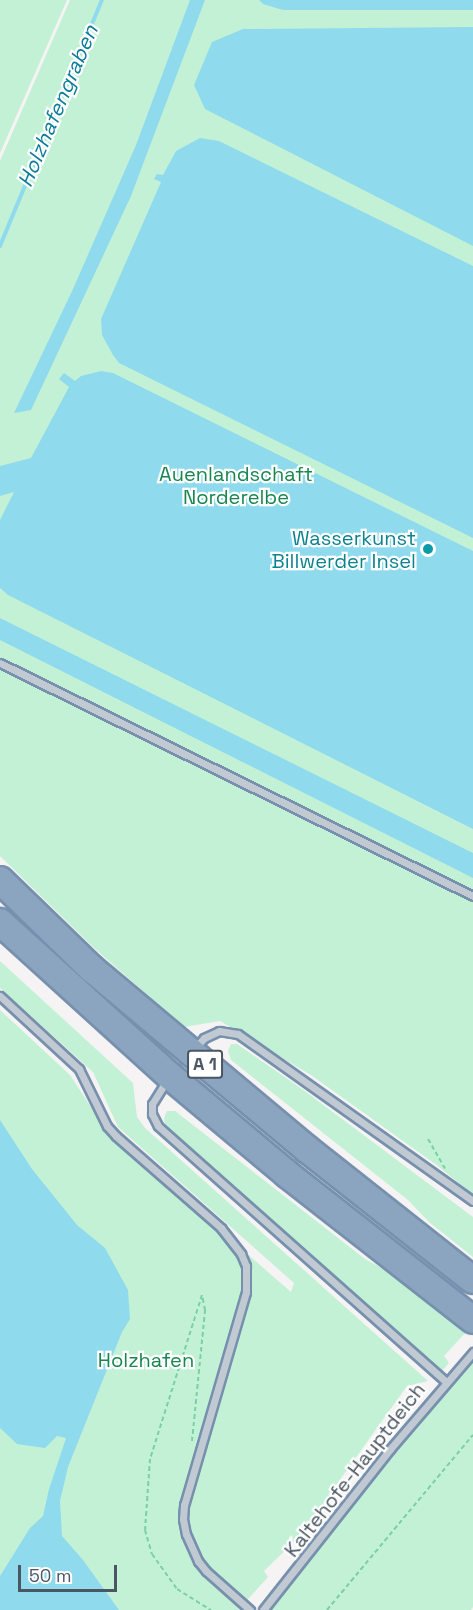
<!DOCTYPE html>
<style>
body{margin:0}
#map{position:relative;width:473px;height:1610px;overflow:hidden;background:#f5f3f3;font-family:"Space Grotesk",sans-serif}
div>[style]{position:absolute}
[style*='--x']{left:calc(var(--x)*1px);top:calc(var(--y)*1px);width:calc(var(--w)*1px);rotate:calc(var(--a)*1deg)}
.green>*{inset:0;background:#c3f1d5}
.water>*{inset:0;background:#90daee}
.stream>*{height:4px;margin:-2px;padding:0 2px;transform-origin:2px;border-radius:2px;background:#90daee}
.path>*{height:2px;margin-top:-1px;transform-origin:0;background:repeating-linear-gradient(90deg,#7ad0a6 0 4.5px,transparent 0 7.5px)}
.roads{filter:drop-shadow(2px 0 #7690ad) drop-shadow(-2px 0 #7690ad) drop-shadow(0 2px #7690ad) drop-shadow(0 -2px #7690ad)}
.lane>*{height:7px;margin:-3.5px;padding:0 3.5px;transform-origin:3.5px;border-radius:3.5px;background:#c1cad2}
.highway>*{height:26px;margin:-13px;padding:0 13px;transform-origin:13px;border-radius:13px;background:#8ba5c1}
.dots>*{width:16px;height:16px;translate:-50% -50%;box-sizing:border-box;border:3px solid #fff;border-radius:50%}
span{translate:-50% -50%;white-space:nowrap;text-align:center;line-height:1.15;-webkit-text-stroke:4.5px #fff;paint-order:stroke}
.shield-label span{padding:2px 4px;background:#fff;border:2px solid;border-radius:4px;-webkit-text-stroke-width:0}
.shield-label{font-size:18px;color:#4a5661;font-weight:700}
.park-label{font-size:20px;color:#17864f}
.culture-label{font-size:20px;color:#0d838f}
.right{translate:-100% -50%;text-align:right}
.street-label{font-size:20px;color:#4a5661}
.water-label{font-size:21px;color:#0c7c9b;font-style:italic}
.scale{position:absolute;left:18px;top:1565px;width:99px;height:27px;box-sizing:border-box;border:3px solid #4a5661;border-top:0;padding-left:8px;font-size:18px;line-height:21px;white-space:nowrap;color:#4a5661;-webkit-text-stroke:4px #fff;paint-order:stroke}
</style>
<div id="map">
<div class="green">
<i style="clip-path:polygon(0 0,67px 0,0 153px)"></i>
<i style="clip-path:polygon(70px 0,473px 0,473px 1195px,438px 1166px,311px 1075px,220px 1021px,184px 1027px,94px 948px,0 856px,0 161px)"></i>
<i style="clip-path:polygon(0 961px,133px 1083px,137px 1117px,145px 1128px,428px 1381px,407px 1386px,299px 1537px,264px 1571px,268px 1577px,238px 1610px,0 1610px,0 1010px,70px 1075px,108px 1133px,291px 1292px,294px 1283px,118px 1127px,93px 1072px,0 988px)"></i>
<i style="clip-path:polygon(231px 1044px,237px 1044px,302px 1089px,473px 1217px,473px 1257px,429px 1222px,408px 1200px,231px 1060px,228px 1051px)"></i>
<i style="clip-path:polygon(167px 1111px,175px 1111px,365px 1259px,394px 1275px,466px 1332px,444px 1356px,449px 1363px,442px 1371px,165px 1127px,164px 1118px)"></i>
<i style="clip-path:polygon(473px 1362px,473px 1607px,471px 1610px,271px 1610px,387px 1462px)"></i>
</div>
<div class="water">
<i style="clip-path:polygon(190px 0,205px 0,131px 196px,31px 410px,14px 413px,73px 289px,136px 145px)"></i>
<i style="clip-path:polygon(259px 0,473px 0,473px 10px,283px 10px,263px 4px)"></i>
<i style="clip-path:polygon(473px 27px,473px 246px,205px 109px,194px 85px,212px 42px,243px 29px)"></i>
<i style="clip-path:polygon(200px 138px,219px 141px,473px 266px,473px 538px,119px 363px,113px 355px,102px 335px,101px 319px,161px 182px,154px 179px,157px 174px,163px 175px,176px 151px)"></i>
<i style="clip-path:polygon(101px 371px,113px 373px,473px 551px,473px 829px,8px 595px,0 588px,0 520px,14px 492px,0 496px,0 466px,31px 458px,69px 387px,59px 379px,64px 373px,75px 381px,81px 376px)"></i>
<i style="clip-path:polygon(0 618px,473px 853px,473px 878px,0 640px)"></i>
<i style="clip-path:polygon(0 1120px,32px 1169px,77px 1225px,105px 1248px,128px 1290px,130px 1319px,122px 1332px,68px 1467px,60px 1501px,62px 1536px,83px 1560px,119px 1610px,0 1610px,0 1576px,30px 1528px,43px 1516px,49px 1489px,66px 1438px,57px 1436px,45px 1448px,17px 1444px,0 1428px)"></i>
</div>
<div class="stream">
<i style="--x:0;--y:246;--w:266;--a:-67.5"></i>
</div>
<div class="path">
<i style="--x:428;--y:1139;--w:34;--a:60"></i>
<i style="--x:202;--y:1295;--w:172;--a:107.6"></i>
<i style="--x:150;--y:1459;--w:71;--a:94"></i>
<i style="--x:145;--y:1530;--w:25;--a:74"></i>
<i style="--x:152;--y:1554;--w:43;--a:54.5"></i>
<i style="--x:177;--y:1589;--w:40;--a:32"></i>
<i style="--x:192;--y:1441;--w:132;--a:-84.3"></i>
<i style="--x:205;--y:1310;--w:15;--a:-101"></i>
<i style="--x:327;--y:1610;--w:228;--a:-50.2"></i>
</div>
<div class="roads">
<div class="lane">
<i style="--x:0;--y:663;--w:527;--a:26.22"></i>
<i style="--x:0;--y:996;--w:108;--a:42.7"></i>
<i style="--x:79;--y:1069;--w:64;--a:63.8"></i>
<i style="--x:107;--y:1126;--w:13;--a:48"></i>
<i style="--x:116;--y:1136;--w:140;--a:41.2"></i>
<i style="--x:221;--y:1228;--w:33;--a:52"></i>
<i style="--x:241;--y:1254;--w:13;--a:67"></i>
<i style="--x:246;--y:1266;--w:26;--a:90"></i>
<i style="--x:246;--y:1292;--w:222;--a:106.2"></i>
<i style="--x:184;--y:1505;--w:14;--a:94"></i>
<i style="--x:183;--y:1519;--w:15;--a:79"></i>
<i style="--x:186;--y:1534;--w:30;--a:66"></i>
<i style="--x:198;--y:1561;--w:13;--a:51"></i>
<i style="--x:206;--y:1571;--w:59;--a:41.6"></i>
<i style="--x:195;--y:1048;--w:13;--a:-48"></i>
<i style="--x:204;--y:1038;--w:17;--a:-25"></i>
<i style="--x:219;--y:1031;--w:19;--a:9"></i>
<i style="--x:238;--y:1034;--w:288;--a:35.4"></i>
<i style="--x:167;--y:1080;--w:28;--a:122"></i>
<i style="--x:152;--y:1104;--w:10;--a:90"></i>
<i style="--x:152;--y:1114;--w:13;--a:63"></i>
<i style="--x:158;--y:1126;--w:385;--a:41.6"></i>
<i style="--x:263;--y:1610;--w:205;--a:-51.7"></i>
<i style="--x:390;--y:1449;--w:128;--a:-49.4"></i>
</div>
<div class="highway">
<i style="--x:0;--y:880;--w:128;--a:44.1"></i>
<i style="--x:92;--y:969;--w:129;--a:40"></i>
<i style="--x:191;--y:1052;--w:151;--a:39.9"></i>
<i style="--x:307;--y:1149;--w:211;--a:38.3"></i>
<i style="--x:0;--y:922;--w:229;--a:42.2"></i>
<i style="--x:170;--y:1076;--w:153;--a:39.9"></i>
<i style="--x:287;--y:1174;--w:236;--a:38.1"></i>
</div>
</div>
<div class="dots">
<i style="left:428px;top:549px;background:#0f9aa8"></i>
</div>
<div class="shield-label">
<span style="left:205px;top:1064px">A 1</span>
</div>
<div class="park-label">
<span style="left:236px;top:486px">Auenlandschaft<br>Norderelbe</span>
<span style="left:146px;top:1360px">Holzhafen</span>
</div>
<div class="culture-label">
<span class="right" style="left:416px;top:550px">Wasserkunst<br>Billwerder Insel</span>
</div>
<div class="street-label">
<span style="left:355px;top:1470px;rotate:-52deg">Kaltehofe-Hauptdeich</span>
</div>
<div class="water-label">
<span style="left:58px;top:106px;rotate:-67deg">Holzhafengraben</span>
</div>
<div class="scale">50 m</div>
</div>
